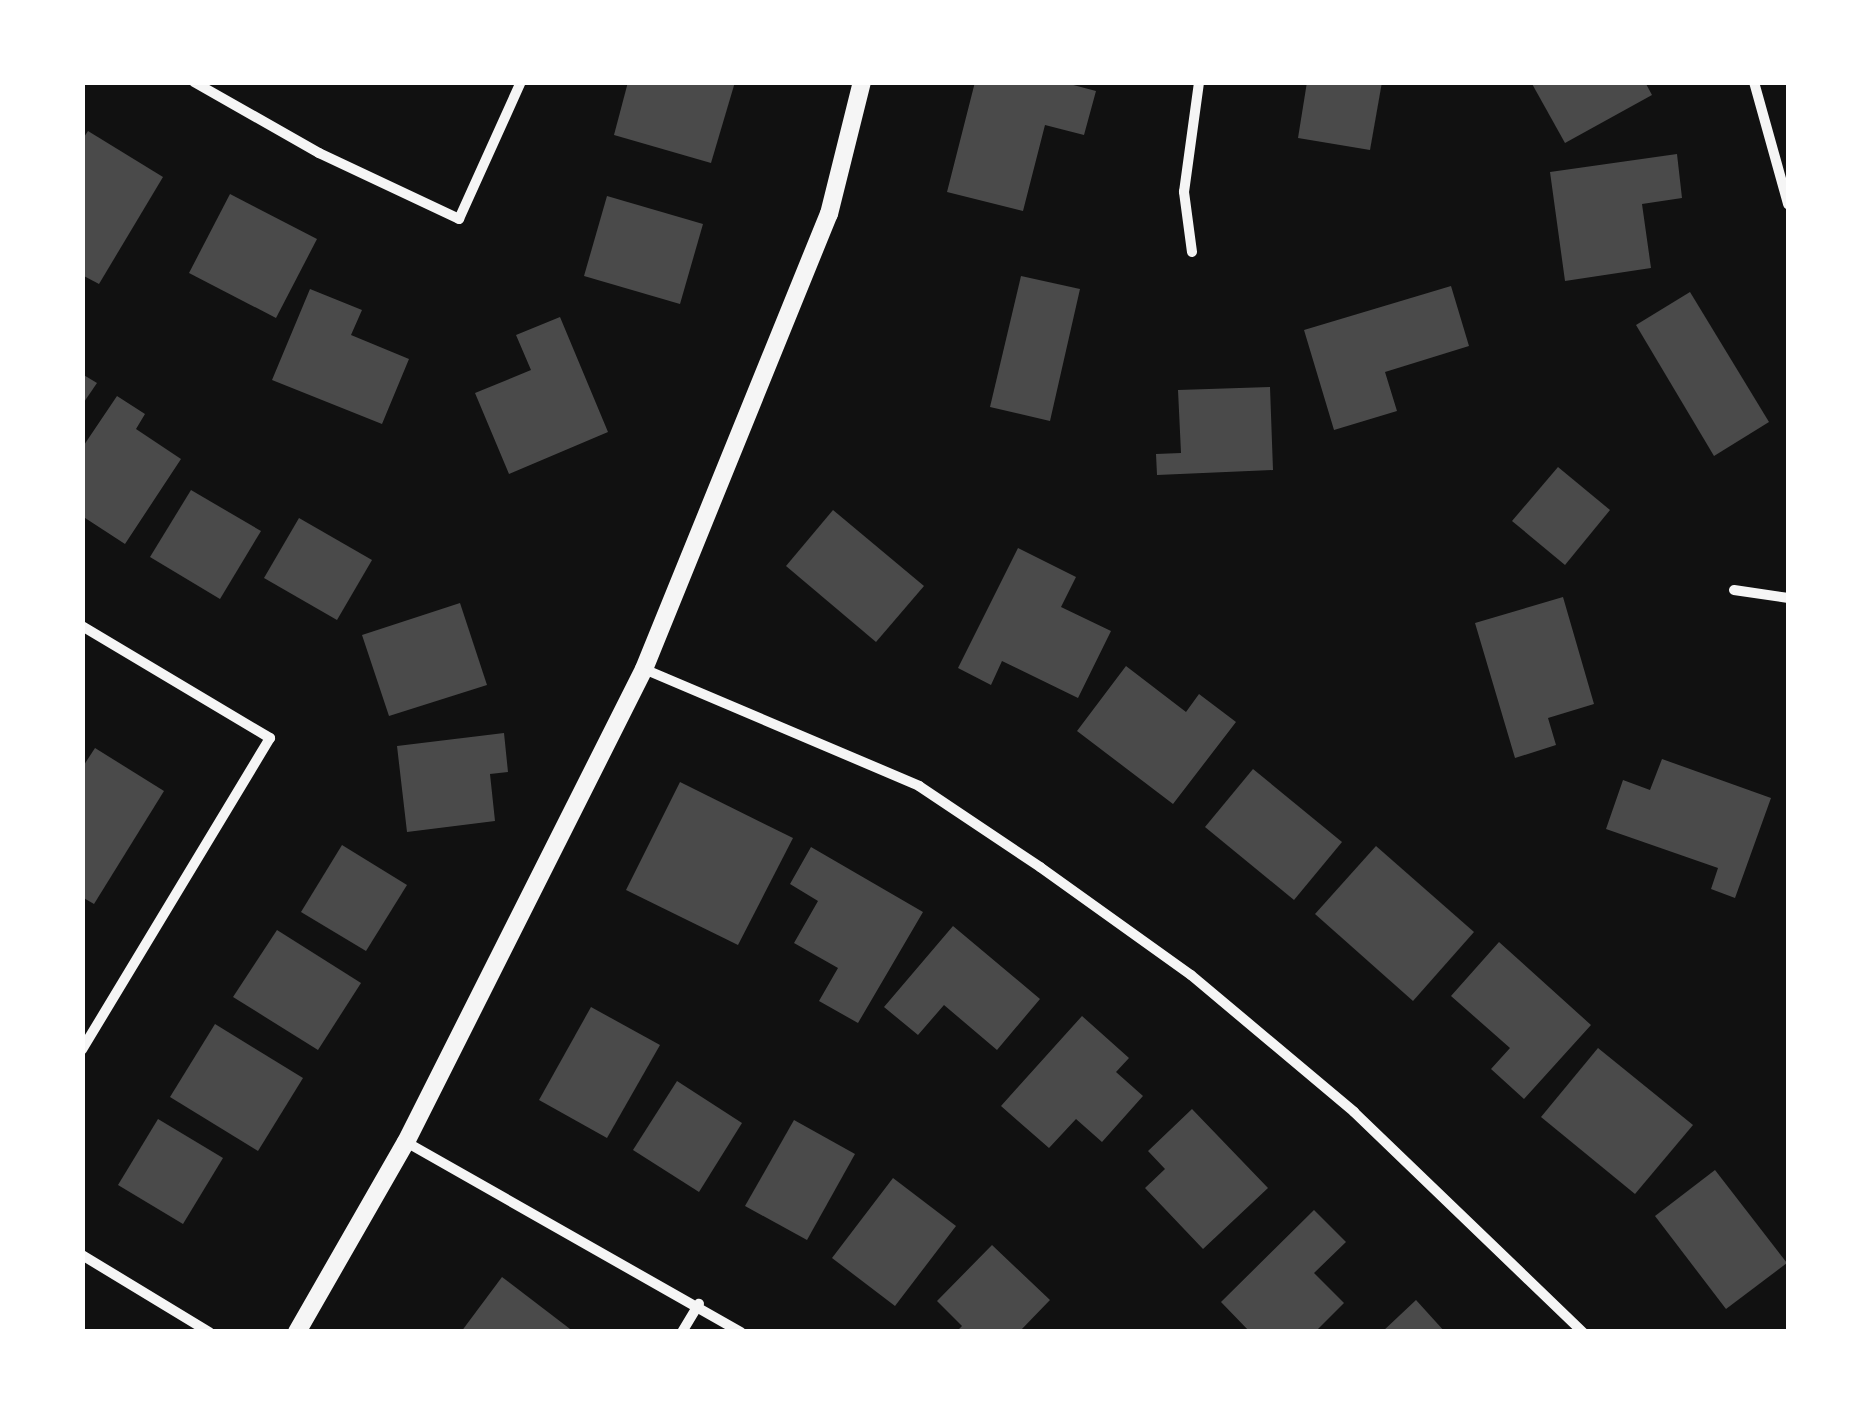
<!DOCTYPE html>
<style>
body{margin:0}
#map{position:relative;width:1871px;height:1414px;overflow:hidden;background:#111;font-family:"PT Sans Narrow",sans-serif}
div>[style]{position:absolute}
[style*='--x']{left:calc(var(--x)*1px);top:calc(var(--y)*1px);width:calc(var(--w)*1px);rotate:calc(var(--a)*1deg)}
.building>*{inset:0;background:#4a4a4a}
.minor>*{height:10px;margin:-5px;padding:0 5px;transform-origin:5px;border-radius:5px;background:#f5f5f5}
.tertiary>*{height:18px;margin:-9px;padding:0 9px;transform-origin:9px;border-radius:9px;background:#f5f5f5}
span{translate:-50% -50%;white-space:nowrap;text-align:center;line-height:1.15;-webkit-text-stroke:8px #fff;paint-order:stroke}
.frame{position:absolute;inset:0;border:85px solid #fff;pointer-events:none}
</style>
<div id="map">
<div class="building">
<i style="clip-path:polygon(628px 82px,735px 82px,711px 163px,614px 135px)"></i>
<i style="clip-path:polygon(975px 82px,1062px 82px,1096px 91px,1084px 135px,1045px 125px,1023px 211px,947px 192px)"></i>
<i style="clip-path:polygon(1307px 82px,1382px 82px,1370px 150px,1298px 138px)"></i>
<i style="clip-path:polygon(1531px 82px,1645px 82px,1652px 95px,1565px 143px)"></i>
<i style="clip-path:polygon(88px 131px,163px 177px,99px 284px,82px 275px,82px 140px)"></i>
<i style="clip-path:polygon(1677px 154px,1682px 198px,1642px 204px,1651px 268px,1565px 281px,1550px 172px)"></i>
<i style="clip-path:polygon(230px 194px,317px 239px,276px 318px,189px 273px)"></i>
<i style="clip-path:polygon(607px 196px,703px 224px,680px 304px,584px 276px)"></i>
<i style="clip-path:polygon(1021px 276px,1080px 289px,1050px 421px,990px 407px)"></i>
<i style="clip-path:polygon(1451px 286px,1469px 346px,1385px 372px,1397px 411px,1334px 430px,1304px 330px)"></i>
<i style="clip-path:polygon(310px 289px,362px 310px,351px 335px,409px 359px,382px 424px,272px 380px)"></i>
<i style="clip-path:polygon(1690px 292px,1769px 422px,1714px 456px,1636px 325px)"></i>
<i style="clip-path:polygon(560px 317px,608px 432px,509px 474px,475px 393px,531px 370px,516px 335px)"></i>
<i style="clip-path:polygon(82px 374px,97px 383px,82px 405px)"></i>
<i style="clip-path:polygon(1270px 387px,1273px 470px,1157px 475px,1156px 454px,1181px 453px,1178px 390px)"></i>
<i style="clip-path:polygon(117px 396px,145px 414px,136px 429px,181px 459px,125px 544px,82px 516px,82px 448px)"></i>
<i style="clip-path:polygon(1558px 467px,1610px 510px,1565px 565px,1512px 521px)"></i>
<i style="clip-path:polygon(191px 490px,261px 531px,220px 599px,150px 557px)"></i>
<i style="clip-path:polygon(833px 510px,924px 586px,876px 642px,786px 566px)"></i>
<i style="clip-path:polygon(299px 518px,372px 560px,337px 620px,264px 578px)"></i>
<i style="clip-path:polygon(1018px 548px,1076px 577px,1061px 607px,1111px 631px,1078px 698px,1002px 661px,991px 685px,958px 668px)"></i>
<i style="clip-path:polygon(1563px 597px,1594px 704px,1548px 718px,1556px 745px,1515px 758px,1475px 623px)"></i>
<i style="clip-path:polygon(460px 603px,487px 685px,389px 716px,362px 635px)"></i>
<i style="clip-path:polygon(1126px 666px,1186px 712px,1199px 694px,1236px 722px,1173px 804px,1077px 731px)"></i>
<i style="clip-path:polygon(504px 733px,508px 772px,490px 774px,495px 821px,407px 832px,397px 746px)"></i>
<i style="clip-path:polygon(95px 748px,164px 791px,94px 904px,82px 897px,82px 768px)"></i>
<i style="clip-path:polygon(1662px 759px,1771px 798px,1735px 898px,1711px 889px,1718px 868px,1606px 829px,1623px 780px,1650px 790px)"></i>
<i style="clip-path:polygon(1253px 769px,1342px 842px,1294px 900px,1205px 827px)"></i>
<i style="clip-path:polygon(680px 782px,793px 838px,738px 945px,626px 890px)"></i>
<i style="clip-path:polygon(342px 845px,407px 885px,366px 951px,301px 912px)"></i>
<i style="clip-path:polygon(1376px 846px,1474px 932px,1413px 1001px,1315px 914px)"></i>
<i style="clip-path:polygon(811px 847px,923px 912px,858px 1023px,819px 1001px,838px 968px,794px 943px,818px 901px,790px 884px)"></i>
<i style="clip-path:polygon(953px 926px,1040px 999px,997px 1050px,944px 1005px,918px 1035px,884px 1007px)"></i>
<i style="clip-path:polygon(277px 930px,361px 983px,318px 1050px,233px 997px)"></i>
<i style="clip-path:polygon(1499px 942px,1591px 1025px,1524px 1099px,1491px 1069px,1510px 1048px,1451px 996px)"></i>
<i style="clip-path:polygon(591px 1007px,660px 1045px,607px 1138px,539px 1100px)"></i>
<i style="clip-path:polygon(1082px 1016px,1129px 1058px,1116px 1072px,1143px 1096px,1102px 1142px,1076px 1119px,1049px 1148px,1001px 1106px)"></i>
<i style="clip-path:polygon(215px 1024px,303px 1078px,258px 1151px,170px 1097px)"></i>
<i style="clip-path:polygon(1598px 1048px,1693px 1125px,1635px 1194px,1541px 1117px)"></i>
<i style="clip-path:polygon(677px 1081px,742px 1123px,699px 1192px,633px 1150px)"></i>
<i style="clip-path:polygon(1192px 1109px,1268px 1188px,1203px 1249px,1145px 1188px,1165px 1169px,1148px 1151px)"></i>
<i style="clip-path:polygon(158px 1119px,223px 1158px,183px 1224px,118px 1185px)"></i>
<i style="clip-path:polygon(794px 1120px,855px 1154px,807px 1240px,745px 1206px)"></i>
<i style="clip-path:polygon(1715px 1170px,1787px 1263px,1726px 1309px,1655px 1216px)"></i>
<i style="clip-path:polygon(893px 1178px,956px 1226px,895px 1306px,832px 1258px)"></i>
<i style="clip-path:polygon(1314px 1210px,1346px 1242px,1314px 1273px,1344px 1303px,1315px 1332px,1250px 1332px,1221px 1302px)"></i>
<i style="clip-path:polygon(992px 1245px,1050px 1300px,1019px 1332px,956px 1332px,962px 1326px,937px 1301px)"></i>
<i style="clip-path:polygon(502px 1277px,574px 1332px,461px 1332px)"></i>
<i style="clip-path:polygon(1416px 1300px,1445px 1332px,1382px 1332px)"></i>
</div>
<div class="minor">
<i style="--x:194;--y:82;--w:144;--a:29.6"></i>
<i style="--x:319;--y:153;--w:155;--a:25.2"></i>
<i style="--x:459;--y:219;--w:150;--a:-65.7"></i>
<i style="--x:1754;--y:82;--w:127;--a:74.4"></i>
<i style="--x:1192;--y:252;--w:61;--a:-97.6"></i>
<i style="--x:1184;--y:192;--w:111;--a:-82.2"></i>
<i style="--x:1734;--y:590;--w:55;--a:8.4"></i>
<i style="--x:82;--y:626;--w:219;--a:30.8"></i>
<i style="--x:270;--y:738;--w:364;--a:121.1"></i>
<i style="--x:644;--y:669;--w:299;--a:23"></i>
<i style="--x:919;--y:786;--w:146;--a:33.8"></i>
<i style="--x:1040;--y:867;--w:186;--a:35.6"></i>
<i style="--x:1191;--y:975;--w:213;--a:40"></i>
<i style="--x:1354;--y:1112;--w:318;--a:43.9"></i>
<i style="--x:406;--y:1142;--w:385;--a:29.6"></i>
<i style="--x:82;--y:1255;--w:149;--a:31.2"></i>
<i style="--x:682;--y:1332;--w:33;--a:-59"></i>
</div>
<div class="tertiary">
<i style="--x:297;--y:1332;--w:219;--a:-60.2"></i>
<i style="--x:406;--y:1142;--w:530;--a:-63.29"></i>
<i style="--x:644;--y:669;--w:491;--a:-67.9"></i>
<i style="--x:829;--y:214;--w:136;--a:-76"></i>
</div>
<div class="frame"></div>
</div>
